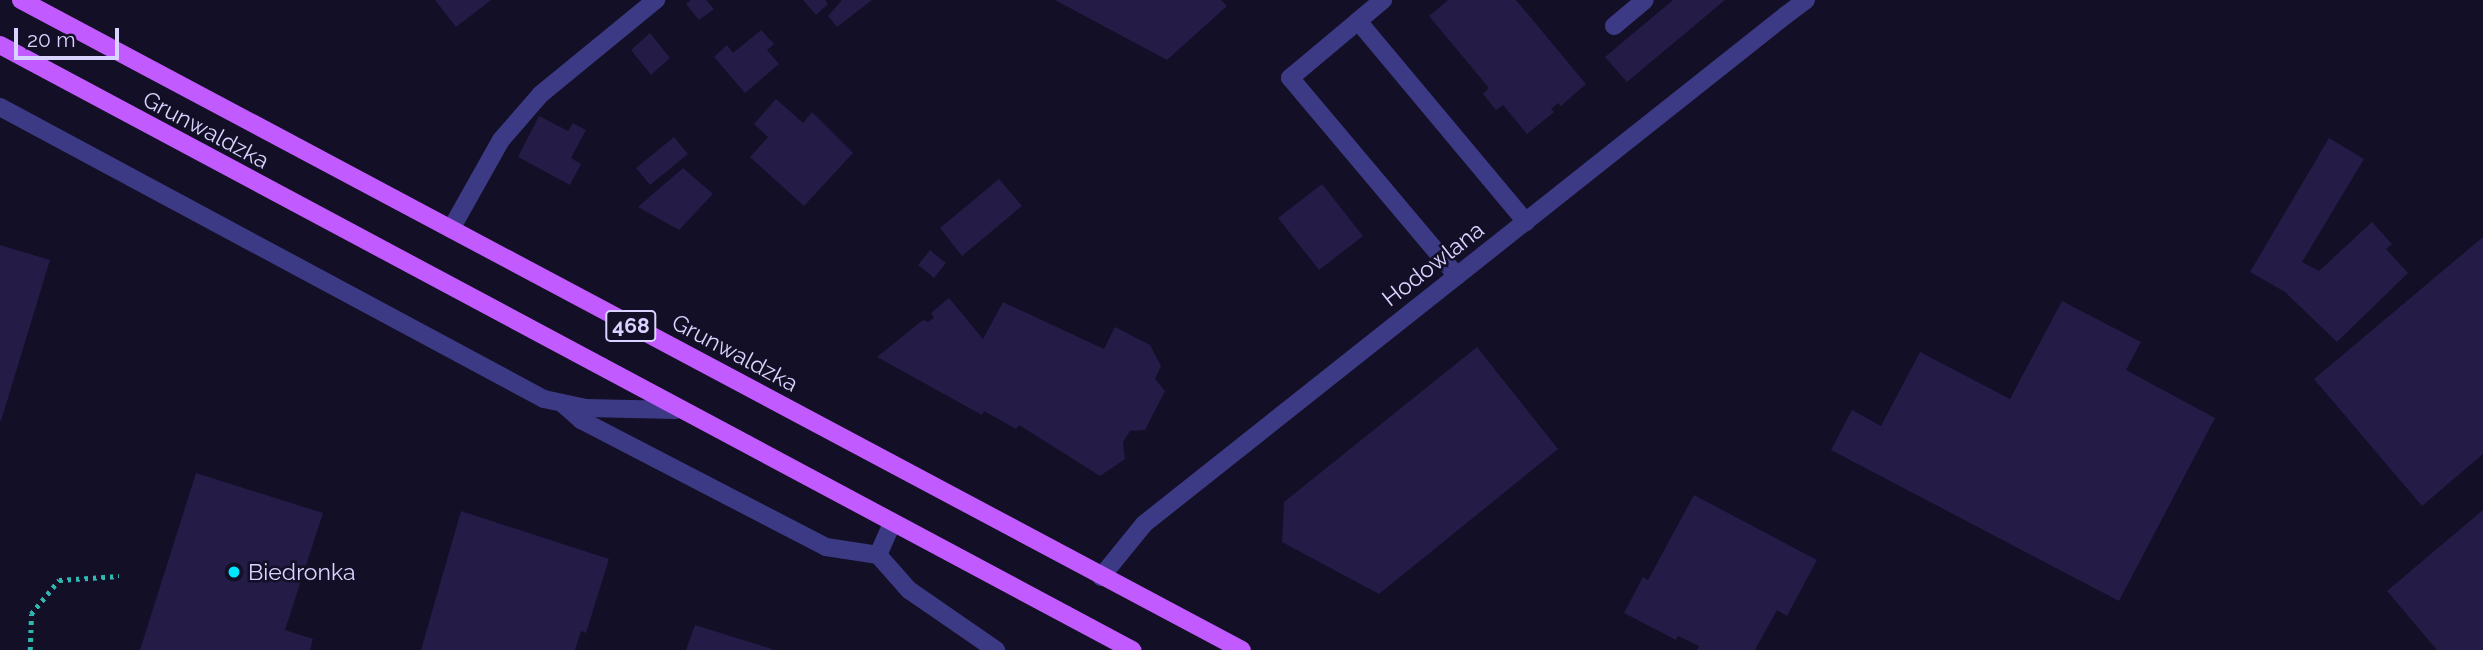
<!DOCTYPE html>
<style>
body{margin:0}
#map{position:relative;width:2483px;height:650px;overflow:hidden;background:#130f26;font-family:Raleway,sans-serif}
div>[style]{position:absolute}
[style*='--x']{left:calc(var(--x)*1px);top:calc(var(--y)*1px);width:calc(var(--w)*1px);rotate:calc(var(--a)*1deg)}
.building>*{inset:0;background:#241b47}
.path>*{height:4.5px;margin-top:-2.25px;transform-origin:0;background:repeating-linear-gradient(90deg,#2fb8b0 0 3.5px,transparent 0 8.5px)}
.service>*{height:18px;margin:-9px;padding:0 9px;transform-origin:9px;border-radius:9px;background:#3d3a85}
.minor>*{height:18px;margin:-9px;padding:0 9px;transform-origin:9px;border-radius:9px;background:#3d3a85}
.primary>*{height:18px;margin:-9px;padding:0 9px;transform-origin:9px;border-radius:9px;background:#c25bff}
.dots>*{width:19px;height:19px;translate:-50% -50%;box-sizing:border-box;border:4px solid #130f26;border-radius:50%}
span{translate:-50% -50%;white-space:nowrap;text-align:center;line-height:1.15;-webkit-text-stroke:5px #130f26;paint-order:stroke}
.shield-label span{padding:2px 5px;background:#130f26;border:2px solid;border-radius:5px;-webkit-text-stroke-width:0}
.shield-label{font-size:21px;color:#d9d4ff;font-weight:700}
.street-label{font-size:23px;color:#d9d4ff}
.poi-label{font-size:23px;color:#d9d4ff}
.left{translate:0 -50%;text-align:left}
.scale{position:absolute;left:14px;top:28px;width:105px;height:32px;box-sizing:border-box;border:4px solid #d9d4ff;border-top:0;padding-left:9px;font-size:21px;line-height:24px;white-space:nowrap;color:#d9d4ff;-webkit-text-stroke:5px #130f26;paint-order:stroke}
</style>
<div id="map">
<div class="building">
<i style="clip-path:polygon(435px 0,491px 0,456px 27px)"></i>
<i style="clip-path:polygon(691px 0,706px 0,714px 9px,699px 20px,686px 4px)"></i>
<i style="clip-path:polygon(803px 0,825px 0,828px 4px,816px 15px)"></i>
<i style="clip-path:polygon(842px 0,872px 0,837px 27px,828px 16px)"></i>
<i style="clip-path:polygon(1055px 0,1221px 0,1227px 6px,1167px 60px)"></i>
<i style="clip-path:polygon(1448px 0,1516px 0,1586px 84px,1561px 106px,1558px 103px,1551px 109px,1554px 112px,1527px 134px,1503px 105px,1496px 110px,1483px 94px,1489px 88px,1429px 16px)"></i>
<i style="clip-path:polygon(1673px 0,1725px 0,1627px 82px,1605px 57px)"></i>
<i style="clip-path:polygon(761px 30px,774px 44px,767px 50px,779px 64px,745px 93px,714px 57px,727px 45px,733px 53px)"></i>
<i style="clip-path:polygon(650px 33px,670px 58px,651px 75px,631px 50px)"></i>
<i style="clip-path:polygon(776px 99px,803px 123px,812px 112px,853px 153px,804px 206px,750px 157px,768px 137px,754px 124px)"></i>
<i style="clip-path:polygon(539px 116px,568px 131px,573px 123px,586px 130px,571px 158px,581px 164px,570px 185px,518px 157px)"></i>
<i style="clip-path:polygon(674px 137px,688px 154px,650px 185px,636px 168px)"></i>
<i style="clip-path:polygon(2329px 138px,2364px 159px,2302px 262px,2319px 271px,2372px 222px,2392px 244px,2386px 249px,2408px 273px,2337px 342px,2285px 292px,2250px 272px)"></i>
<i style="clip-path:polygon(683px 168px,713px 194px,679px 230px,638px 207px)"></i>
<i style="clip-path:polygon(999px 179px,1022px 206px,962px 256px,940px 228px)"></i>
<i style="clip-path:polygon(1322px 184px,1363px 236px,1319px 270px,1278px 218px)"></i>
<i style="clip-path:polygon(2483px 237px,2483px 454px,2422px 506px,2314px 379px)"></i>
<i style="clip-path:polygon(0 245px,50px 260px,1px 421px,0 421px)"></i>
<i style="clip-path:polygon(930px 250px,946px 263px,934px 278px,918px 265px)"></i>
<i style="clip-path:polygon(949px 298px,983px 339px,1003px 302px,1104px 349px,1115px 327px,1150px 345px,1161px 366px,1155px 379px,1165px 391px,1145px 430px,1130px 431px,1123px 442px,1125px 459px,1100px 476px,1019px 425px,1016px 429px,984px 411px,982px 415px,877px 357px,923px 320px,928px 322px,934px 318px,931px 313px)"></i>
<i style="clip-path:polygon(2062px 301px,2141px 342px,2126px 370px,2215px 418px,2119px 601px,1831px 450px,1852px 410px,1881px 426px,1920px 352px,2010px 399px)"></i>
<i style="clip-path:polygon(1477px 347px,1558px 449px,1379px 594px,1282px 542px,1284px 502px)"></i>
<i style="clip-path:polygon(196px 473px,323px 513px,285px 630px,313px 639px,310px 650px,140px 650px)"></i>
<i style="clip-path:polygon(1694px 495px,1817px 560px,1787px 616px,1777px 610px,1755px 650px,1697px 650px,1699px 646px,1678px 636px,1676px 640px,1624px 613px,1643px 577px,1648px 580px)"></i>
<i style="clip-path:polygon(2483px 510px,2483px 650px,2437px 650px,2387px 591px)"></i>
<i style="clip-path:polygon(461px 511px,609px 559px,586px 633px,581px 631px,575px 650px,421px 650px)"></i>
<i style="clip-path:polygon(695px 625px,772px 649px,772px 650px,686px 650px)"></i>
</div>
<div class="path">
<i style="--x:30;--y:650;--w:36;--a:-88"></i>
<i style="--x:31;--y:614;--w:44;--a:-50.5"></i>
<i style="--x:59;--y:580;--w:60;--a:-3.8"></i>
</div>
<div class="service">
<i style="--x:1786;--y:15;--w:25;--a:-37"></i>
<i style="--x:1358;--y:21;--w:33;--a:-40"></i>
<i style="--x:1614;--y:26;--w:40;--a:-40"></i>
<i style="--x:0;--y:107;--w:617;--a:28.23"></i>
<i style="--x:544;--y:399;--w:43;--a:12.1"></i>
<i style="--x:586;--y:408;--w:90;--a:1.3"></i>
<i style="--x:1457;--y:276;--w:259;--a:-130.1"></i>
<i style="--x:1290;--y:78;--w:89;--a:-40"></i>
<i style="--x:1358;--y:21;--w:262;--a:50.1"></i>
<i style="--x:564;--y:405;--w:23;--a:41"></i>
<i style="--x:581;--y:420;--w:276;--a:27.4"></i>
<i style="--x:826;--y:547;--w:53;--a:8.7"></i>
<i style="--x:878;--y:555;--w:47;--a:48.5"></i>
<i style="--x:909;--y:590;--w:106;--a:34.6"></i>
<i style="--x:878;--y:555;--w:34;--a:-66"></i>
</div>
<div class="minor">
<i style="--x:451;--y:229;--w:102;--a:-60.7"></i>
<i style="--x:501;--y:140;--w:61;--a:-49"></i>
<i style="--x:541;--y:94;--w:149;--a:-39.3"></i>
<i style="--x:1101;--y:577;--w:68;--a:-50.9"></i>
<i style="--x:1144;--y:524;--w:819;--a:-38.41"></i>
</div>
<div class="primary">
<i style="--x:21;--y:0;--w:1383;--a:28.03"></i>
<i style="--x:0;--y:45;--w:1284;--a:28.12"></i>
</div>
<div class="dots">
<i style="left:234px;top:572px;background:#00e5ff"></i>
</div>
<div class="shield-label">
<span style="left:631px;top:326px">468</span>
</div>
<div class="street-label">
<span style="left:206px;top:130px;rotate:28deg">Grunwaldzka</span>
<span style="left:1433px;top:264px;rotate:-38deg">Hodowlana</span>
<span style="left:735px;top:353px;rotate:28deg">Grunwaldzka</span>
</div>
<div class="poi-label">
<span class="left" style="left:248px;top:572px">Biedronka</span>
</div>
<div class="scale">20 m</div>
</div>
